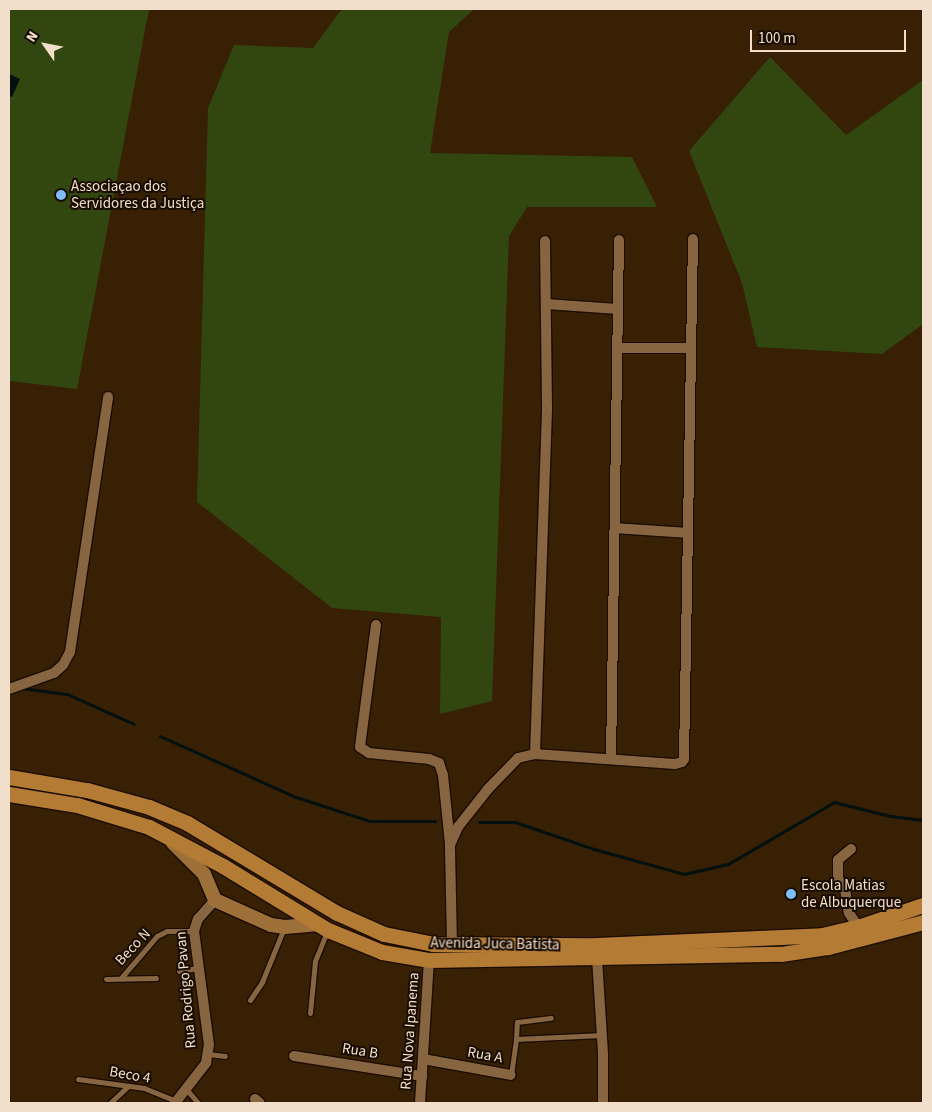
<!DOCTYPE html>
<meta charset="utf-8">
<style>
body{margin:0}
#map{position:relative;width:932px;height:1112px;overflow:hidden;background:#372003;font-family:"Source Sans 3",sans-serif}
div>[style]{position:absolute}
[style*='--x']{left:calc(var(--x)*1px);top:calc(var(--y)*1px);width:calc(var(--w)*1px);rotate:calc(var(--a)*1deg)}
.green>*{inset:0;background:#324710}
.water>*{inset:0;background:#02100f}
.stream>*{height:3px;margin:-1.5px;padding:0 1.5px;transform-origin:1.5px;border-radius:1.5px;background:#02100f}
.roads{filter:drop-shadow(1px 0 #1a0b00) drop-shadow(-1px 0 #1a0b00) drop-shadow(0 1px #1a0b00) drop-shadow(0 -1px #1a0b00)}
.lane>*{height:5px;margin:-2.5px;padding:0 2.5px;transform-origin:2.5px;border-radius:2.5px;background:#876540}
.street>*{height:10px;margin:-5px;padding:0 5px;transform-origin:5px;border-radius:5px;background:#876540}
.secondary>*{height:14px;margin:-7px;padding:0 7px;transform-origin:7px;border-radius:7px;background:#9d703a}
.primary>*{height:15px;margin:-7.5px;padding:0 7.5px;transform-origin:7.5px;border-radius:7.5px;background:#b37b33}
.dots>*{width:14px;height:14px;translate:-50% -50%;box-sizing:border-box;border:2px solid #180c01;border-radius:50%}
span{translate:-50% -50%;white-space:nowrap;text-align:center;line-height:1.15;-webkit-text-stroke:4px #180c01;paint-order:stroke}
.poi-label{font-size:15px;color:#f2dfcb}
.left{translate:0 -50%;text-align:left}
.street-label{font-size:15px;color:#f2dfcb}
.frame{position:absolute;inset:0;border:10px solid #f2dfcb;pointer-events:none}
.north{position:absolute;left:20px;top:20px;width:50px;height:50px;-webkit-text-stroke:4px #180c01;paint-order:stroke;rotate:303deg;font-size:14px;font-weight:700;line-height:20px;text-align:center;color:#f2dfcb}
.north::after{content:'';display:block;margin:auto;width:18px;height:22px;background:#f2dfcb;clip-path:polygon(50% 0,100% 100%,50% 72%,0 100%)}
.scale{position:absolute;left:750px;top:30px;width:156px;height:22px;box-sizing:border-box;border:2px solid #f2dfcb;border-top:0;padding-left:6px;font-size:15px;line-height:18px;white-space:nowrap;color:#f2dfcb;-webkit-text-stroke:4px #180c01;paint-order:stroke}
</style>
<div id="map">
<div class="green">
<i style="clip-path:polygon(9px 9px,149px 9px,77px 389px,9px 381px)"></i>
<i style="clip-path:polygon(342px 9px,474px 9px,449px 32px,430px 153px,632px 157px,657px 207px,527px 207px,509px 236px,492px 701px,440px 714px,441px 617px,332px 608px,197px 502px,208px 108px,234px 45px,313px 48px)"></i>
<i style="clip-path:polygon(770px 57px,846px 135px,923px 80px,923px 324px,882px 354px,757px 347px,742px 283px,689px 151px)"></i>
</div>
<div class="water">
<i style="clip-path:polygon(9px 74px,20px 79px,12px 97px,9px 96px)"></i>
</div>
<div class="stream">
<i style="--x:21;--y:688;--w:46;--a:7.4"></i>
<i style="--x:67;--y:694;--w:73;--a:24.1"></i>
<i style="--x:160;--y:736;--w:149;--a:24.2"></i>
<i style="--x:296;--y:797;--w:78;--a:18"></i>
<i style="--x:370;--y:821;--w:65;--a:0"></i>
<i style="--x:479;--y:822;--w:36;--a:0"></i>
<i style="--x:515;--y:822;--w:83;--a:18.9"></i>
<i style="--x:594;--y:849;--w:93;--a:15.5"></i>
<i style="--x:684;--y:874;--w:45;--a:-12.8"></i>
<i style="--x:728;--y:864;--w:123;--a:-30.3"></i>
<i style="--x:834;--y:802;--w:58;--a:14"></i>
<i style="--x:890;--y:816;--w:33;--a:7"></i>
</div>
<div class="roads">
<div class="lane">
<i style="--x:179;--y:971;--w:19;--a:-9"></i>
<i style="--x:121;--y:978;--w:55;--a:-49.4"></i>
<i style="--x:157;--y:936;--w:11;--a:-27"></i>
<i style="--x:167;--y:931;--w:27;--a:0"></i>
<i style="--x:106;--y:979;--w:50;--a:-1.1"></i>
<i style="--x:250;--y:1000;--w:22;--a:-56"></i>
<i style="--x:262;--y:982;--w:58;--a:-67.8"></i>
<i style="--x:310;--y:1013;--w:52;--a:-84.5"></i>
<i style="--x:315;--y:961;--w:32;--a:-68"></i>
<i style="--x:516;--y:1039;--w:17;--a:-87"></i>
<i style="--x:517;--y:1022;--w:34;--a:-7"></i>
<i style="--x:208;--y:1054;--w:17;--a:7"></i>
<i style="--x:511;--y:1075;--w:36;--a:-82"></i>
<i style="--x:516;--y:1039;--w:86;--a:-2.7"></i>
<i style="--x:78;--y:1079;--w:67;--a:7.8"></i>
<i style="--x:144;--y:1088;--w:35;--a:22"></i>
<i style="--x:186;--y:1089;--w:18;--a:49"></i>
<i style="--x:110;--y:1103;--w:25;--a:-43"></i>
</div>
<div class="street">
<i style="--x:546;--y:304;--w:72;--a:4"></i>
<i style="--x:617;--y:348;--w:74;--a:0"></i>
<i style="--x:615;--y:528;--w:73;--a:3.9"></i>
<i style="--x:376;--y:625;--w:123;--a:97.5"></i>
<i style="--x:360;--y:747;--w:11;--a:34"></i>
<i style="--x:369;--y:753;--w:60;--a:5.7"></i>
<i style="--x:429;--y:759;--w:11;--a:22"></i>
<i style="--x:439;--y:763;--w:13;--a:72"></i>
<i style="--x:443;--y:775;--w:69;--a:84.2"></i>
<i style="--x:9;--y:689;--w:48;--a:-19.6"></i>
<i style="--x:54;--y:673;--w:12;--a:-42"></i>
<i style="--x:63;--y:665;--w:15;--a:-62"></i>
<i style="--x:70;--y:652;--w:258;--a:-81.5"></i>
<i style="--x:535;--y:754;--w:347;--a:-88"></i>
<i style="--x:547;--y:407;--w:166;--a:-90.7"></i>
<i style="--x:611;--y:759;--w:519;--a:-89.12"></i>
<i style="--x:851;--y:849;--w:17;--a:140"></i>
<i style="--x:838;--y:860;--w:18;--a:90"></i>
<i style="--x:838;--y:878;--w:13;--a:58"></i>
<i style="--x:845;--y:889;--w:24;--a:81"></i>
<i style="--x:849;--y:913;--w:17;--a:57"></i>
<i style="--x:452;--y:944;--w:99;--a:-91.2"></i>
<i style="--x:450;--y:845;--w:20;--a:-66"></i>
<i style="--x:458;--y:827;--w:48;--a:-51.7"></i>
<i style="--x:488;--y:789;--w:43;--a:-45.9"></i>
<i style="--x:518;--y:758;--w:17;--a:-13"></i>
<i style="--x:535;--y:754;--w:140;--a:4.1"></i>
<i style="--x:675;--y:764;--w:7;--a:-16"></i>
<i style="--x:682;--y:762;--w:4;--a:-56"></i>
<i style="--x:684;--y:759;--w:520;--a:-89.01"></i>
<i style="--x:597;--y:958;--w:96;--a:86.4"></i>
<i style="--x:603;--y:1054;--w:49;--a:90"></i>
<i style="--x:294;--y:1056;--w:130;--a:8.9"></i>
<i style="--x:423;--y:1059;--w:89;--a:10.3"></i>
<i style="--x:255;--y:1099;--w:6;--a:39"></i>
<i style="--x:175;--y:1103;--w:51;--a:-52.2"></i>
<i style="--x:206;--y:1063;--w:18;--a:-81"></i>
<i style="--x:209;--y:1045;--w:115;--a:-97.5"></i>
<i style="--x:194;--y:931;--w:13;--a:-72"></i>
<i style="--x:198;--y:919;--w:25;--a:-48"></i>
<i style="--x:420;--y:1103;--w:143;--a:-86.4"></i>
</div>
<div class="secondary">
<i style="--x:173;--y:843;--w:44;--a:45"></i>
<i style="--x:204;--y:874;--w:28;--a:67"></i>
<i style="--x:215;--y:900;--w:61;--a:24.1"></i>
<i style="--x:271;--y:925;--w:14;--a:8"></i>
<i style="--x:285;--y:927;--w:32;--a:-5"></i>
</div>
<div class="primary">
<i style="--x:9;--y:777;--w:79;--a:9.5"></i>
<i style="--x:87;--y:790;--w:64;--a:15.3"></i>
<i style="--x:149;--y:807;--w:41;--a:22.8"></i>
<i style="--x:187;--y:823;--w:175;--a:31"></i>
<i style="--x:337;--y:913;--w:51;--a:24.1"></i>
<i style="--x:384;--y:934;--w:50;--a:11.5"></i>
<i style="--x:433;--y:944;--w:163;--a:0.4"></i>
<i style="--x:596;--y:945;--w:226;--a:-2.5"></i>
<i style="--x:822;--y:935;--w:37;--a:-13"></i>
<i style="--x:858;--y:927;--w:69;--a:-18.7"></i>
<i style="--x:9;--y:794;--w:69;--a:9.2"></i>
<i style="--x:77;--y:805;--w:75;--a:17"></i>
<i style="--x:149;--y:827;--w:84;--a:27.8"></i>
<i style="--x:223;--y:866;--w:123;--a:31.4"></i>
<i style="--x:328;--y:930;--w:58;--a:22.2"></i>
<i style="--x:382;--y:952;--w:48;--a:9.7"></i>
<i style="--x:429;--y:960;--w:352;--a:-1"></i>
<i style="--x:781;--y:954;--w:48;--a:-8.5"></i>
<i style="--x:828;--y:947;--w:98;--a:-14.7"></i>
</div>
</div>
<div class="dots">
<i style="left:61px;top:195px;background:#7ebdf9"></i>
<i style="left:791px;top:894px;background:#7ebdf9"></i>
</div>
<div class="poi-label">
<span class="left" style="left:71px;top:195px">Associaçao dos<br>Servidores da Justiça</span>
<span class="left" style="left:801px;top:894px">Escola Matias<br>de Albuquerque</span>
</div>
<div class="street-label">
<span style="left:495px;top:944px;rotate:1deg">Avenida Juca Batista</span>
<span style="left:133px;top:947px;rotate:-47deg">Beco N</span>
<span style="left:186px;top:990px;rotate:-95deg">Rua Rodrigo Pavan</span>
<span style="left:410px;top:1031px;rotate:-86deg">Rua Nova Ipanema</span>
<span style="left:360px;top:1051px;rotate:9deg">Rua B</span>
<span style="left:485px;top:1055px;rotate:10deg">Rua A</span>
<span style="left:130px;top:1075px;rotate:10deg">Beco 4</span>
</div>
<div class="frame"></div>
<div class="north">N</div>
<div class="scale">100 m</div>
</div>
